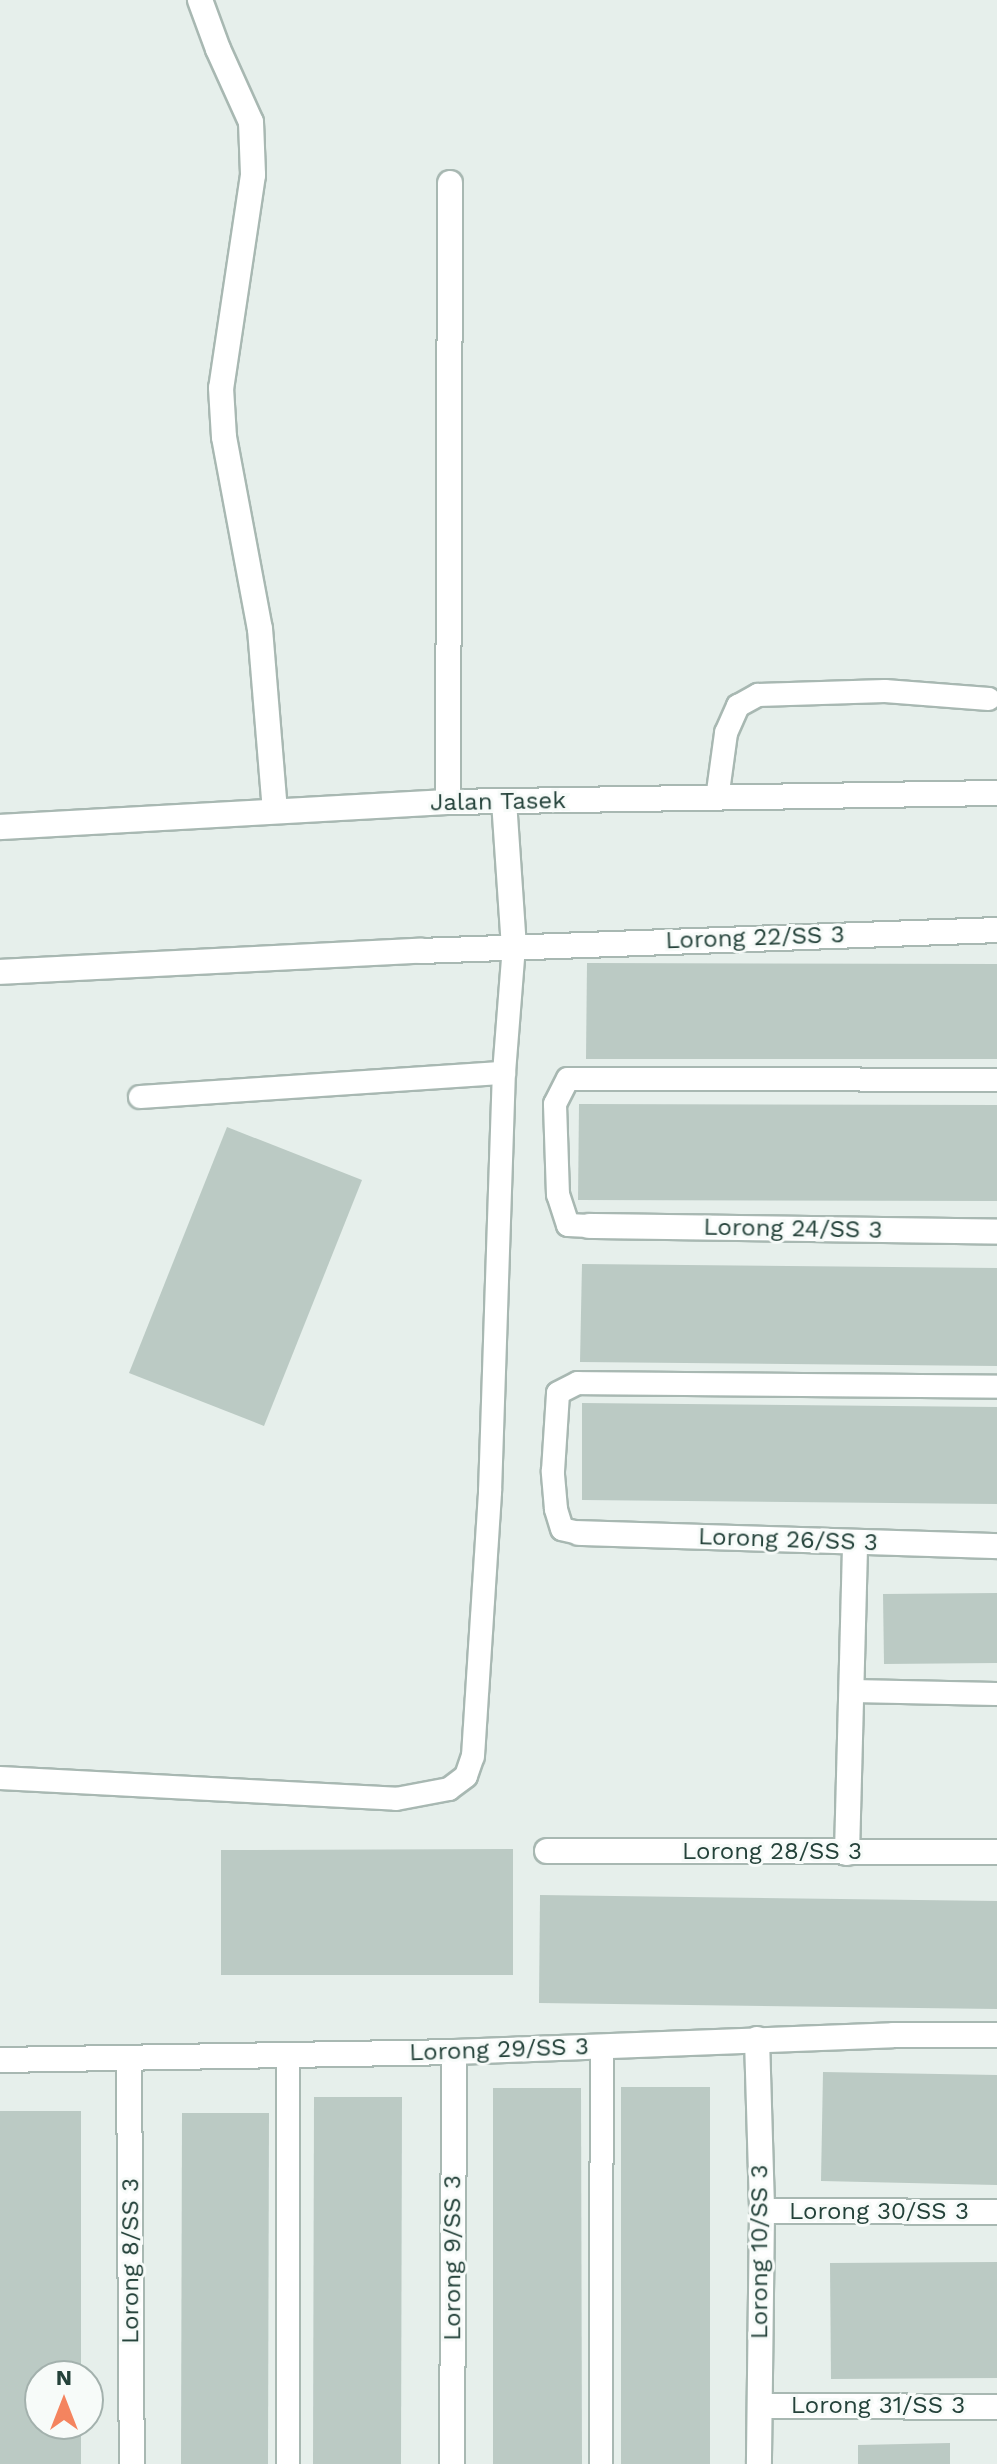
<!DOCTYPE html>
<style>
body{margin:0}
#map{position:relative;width:997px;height:2464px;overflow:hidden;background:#e6efeb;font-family:"Work Sans",sans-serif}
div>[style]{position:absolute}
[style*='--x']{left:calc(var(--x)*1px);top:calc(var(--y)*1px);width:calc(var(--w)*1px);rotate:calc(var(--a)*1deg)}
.building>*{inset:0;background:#bbcac4}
.roads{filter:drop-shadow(2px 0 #a8b8b2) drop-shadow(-2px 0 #a8b8b2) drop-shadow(0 2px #a8b8b2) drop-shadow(0 -2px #a8b8b2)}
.lane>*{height:22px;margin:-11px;padding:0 11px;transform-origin:11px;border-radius:11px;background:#fff}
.street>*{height:24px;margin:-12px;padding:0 12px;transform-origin:12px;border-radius:12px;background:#fff}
.secondary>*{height:24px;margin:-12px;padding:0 12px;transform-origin:12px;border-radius:12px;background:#fff}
span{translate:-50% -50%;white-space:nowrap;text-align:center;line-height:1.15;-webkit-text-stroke:6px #f7fbf9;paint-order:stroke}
.street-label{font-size:24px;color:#24423a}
.north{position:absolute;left:24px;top:2360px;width:80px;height:80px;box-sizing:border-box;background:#f7fbf9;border:2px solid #a3b1ad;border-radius:50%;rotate:0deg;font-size:22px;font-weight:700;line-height:32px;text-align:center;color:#24423a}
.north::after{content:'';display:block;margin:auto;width:28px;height:36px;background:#f4845f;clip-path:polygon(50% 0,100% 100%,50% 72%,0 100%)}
</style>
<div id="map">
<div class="building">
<i style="clip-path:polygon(587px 963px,997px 964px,997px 1059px,586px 1059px)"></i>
<i style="clip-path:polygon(579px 1104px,997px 1105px,997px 1201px,578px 1200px)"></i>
<i style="clip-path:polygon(227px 1127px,362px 1180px,264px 1426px,129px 1373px)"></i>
<i style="clip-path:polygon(582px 1264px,997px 1268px,997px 1366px,580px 1362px)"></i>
<i style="clip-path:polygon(582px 1403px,997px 1407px,997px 1504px,582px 1500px)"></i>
<i style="clip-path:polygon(997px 1593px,997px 1663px,884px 1664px,883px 1594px)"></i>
<i style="clip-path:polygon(513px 1849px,513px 1975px,221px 1975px,221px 1850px)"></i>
<i style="clip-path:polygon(540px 1895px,997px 1901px,997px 2009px,539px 2003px)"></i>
<i style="clip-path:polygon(823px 2072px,997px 2075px,997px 2185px,821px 2181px)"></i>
<i style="clip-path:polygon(621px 2087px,710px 2087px,710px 2464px,621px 2464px)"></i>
<i style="clip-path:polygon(493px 2088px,581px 2088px,582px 2464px,493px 2464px)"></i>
<i style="clip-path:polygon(314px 2097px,402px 2097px,401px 2464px,313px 2464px)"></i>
<i style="clip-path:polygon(0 2111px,81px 2111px,81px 2376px,40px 2376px,40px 2424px,81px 2424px,81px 2464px,0 2464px)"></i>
<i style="clip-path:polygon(182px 2113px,269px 2113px,268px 2464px,181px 2464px)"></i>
<i style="clip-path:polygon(997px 2262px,997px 2378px,831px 2379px,830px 2263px)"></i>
<i style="clip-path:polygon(950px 2443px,950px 2464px,858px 2464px,858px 2445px)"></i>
</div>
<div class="roads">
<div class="lane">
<i style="--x:717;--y:799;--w:67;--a:-82.2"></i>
<i style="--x:726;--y:733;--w:30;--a:-66"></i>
<i style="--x:738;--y:706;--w:23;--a:-29"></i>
<i style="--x:758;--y:695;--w:127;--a:-1.8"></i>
<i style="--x:885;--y:691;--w:104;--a:4.4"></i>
<i style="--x:140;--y:1097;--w:365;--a:-3.8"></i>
<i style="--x:589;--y:1226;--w:21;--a:-177"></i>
<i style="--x:568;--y:1225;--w:32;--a:-108"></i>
<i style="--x:558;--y:1195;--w:91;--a:-91.9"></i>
<i style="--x:555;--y:1104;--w:28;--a:-63"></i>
<i style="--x:568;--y:1079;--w:429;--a:0.1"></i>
<i style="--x:579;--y:1533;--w:17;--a:-167"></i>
<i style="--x:562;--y:1529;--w:21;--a:-107"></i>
<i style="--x:556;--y:1509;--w:38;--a:-95"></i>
<i style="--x:553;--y:1471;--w:78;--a:-86.3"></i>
<i style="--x:558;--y:1393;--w:22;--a:-27"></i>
<i style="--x:578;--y:1383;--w:419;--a:0.5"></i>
<i style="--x:852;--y:1691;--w:145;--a:1.2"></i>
<i style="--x:0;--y:1778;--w:397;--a:3"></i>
<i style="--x:396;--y:1799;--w:54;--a:-10.7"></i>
<i style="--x:449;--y:1789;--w:21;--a:-37"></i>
<i style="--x:466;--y:1776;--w:21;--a:-71"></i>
<i style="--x:473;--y:1756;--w:265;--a:-86.3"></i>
<i style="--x:490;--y:1492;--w:419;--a:-88.1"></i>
<i style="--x:504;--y:1073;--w:126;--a:-85.5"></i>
<i style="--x:288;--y:2056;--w:408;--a:90"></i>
<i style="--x:601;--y:2464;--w:417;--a:-89.9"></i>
</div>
<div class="street">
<i style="--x:200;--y:0;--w:52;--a:69.8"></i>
<i style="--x:218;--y:49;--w:80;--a:65.7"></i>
<i style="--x:251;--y:122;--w:53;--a:87.8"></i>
<i style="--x:253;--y:175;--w:215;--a:98.5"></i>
<i style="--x:221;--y:388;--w:49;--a:86.5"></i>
<i style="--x:224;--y:437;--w:195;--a:79.4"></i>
<i style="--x:260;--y:629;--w:182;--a:85.3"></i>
<i style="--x:504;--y:801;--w:146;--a:86.1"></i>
<i style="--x:448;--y:802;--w:619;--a:-89.81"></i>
<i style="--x:0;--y:972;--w:421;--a:-2.9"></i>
<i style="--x:420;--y:951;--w:577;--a:-2.08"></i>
<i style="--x:589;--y:1226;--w:408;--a:0.8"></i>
<i style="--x:579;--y:1533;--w:418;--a:1.8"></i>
<i style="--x:547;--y:1851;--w:450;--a:0.1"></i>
<i style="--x:847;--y:1853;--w:311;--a:-88.5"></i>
<i style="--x:757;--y:2039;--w:172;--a:88.3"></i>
<i style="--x:762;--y:2211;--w:253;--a:90.7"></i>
<i style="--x:129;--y:2059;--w:405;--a:89.6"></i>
<i style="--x:0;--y:2060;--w:454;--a:-1"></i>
<i style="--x:454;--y:2052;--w:439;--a:-2.2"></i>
<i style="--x:893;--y:2035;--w:104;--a:0"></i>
<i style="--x:762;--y:2211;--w:235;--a:0.2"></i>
<i style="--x:760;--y:2406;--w:237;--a:0.2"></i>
<i style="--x:452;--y:2464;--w:412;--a:-89.7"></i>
</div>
<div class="secondary">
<i style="--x:0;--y:827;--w:449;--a:-3.2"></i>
<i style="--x:448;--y:802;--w:549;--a:-0.94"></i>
</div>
</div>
<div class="street-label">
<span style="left:498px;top:802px;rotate:-1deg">Jalan Tasek</span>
<span style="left:755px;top:938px;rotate:-2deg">Lorong 22/SS 3</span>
<span style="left:793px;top:1229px;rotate:1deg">Lorong 24/SS 3</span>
<span style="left:788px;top:1540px;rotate:2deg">Lorong 26/SS 3</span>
<span style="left:772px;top:1852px">Lorong 28/SS 3</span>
<span style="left:499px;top:2050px;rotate:-2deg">Lorong 29/SS 3</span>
<span style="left:879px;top:2212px">Lorong 30/SS 3</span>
<span style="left:760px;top:2252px;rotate:-90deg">Lorong 10/SS 3</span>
<span style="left:453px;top:2258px;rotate:-90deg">Lorong 9/SS 3</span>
<span style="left:131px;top:2261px;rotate:-90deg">Lorong 8/SS 3</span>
<span style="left:878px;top:2406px">Lorong 31/SS 3</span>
</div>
<div class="north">N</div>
</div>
